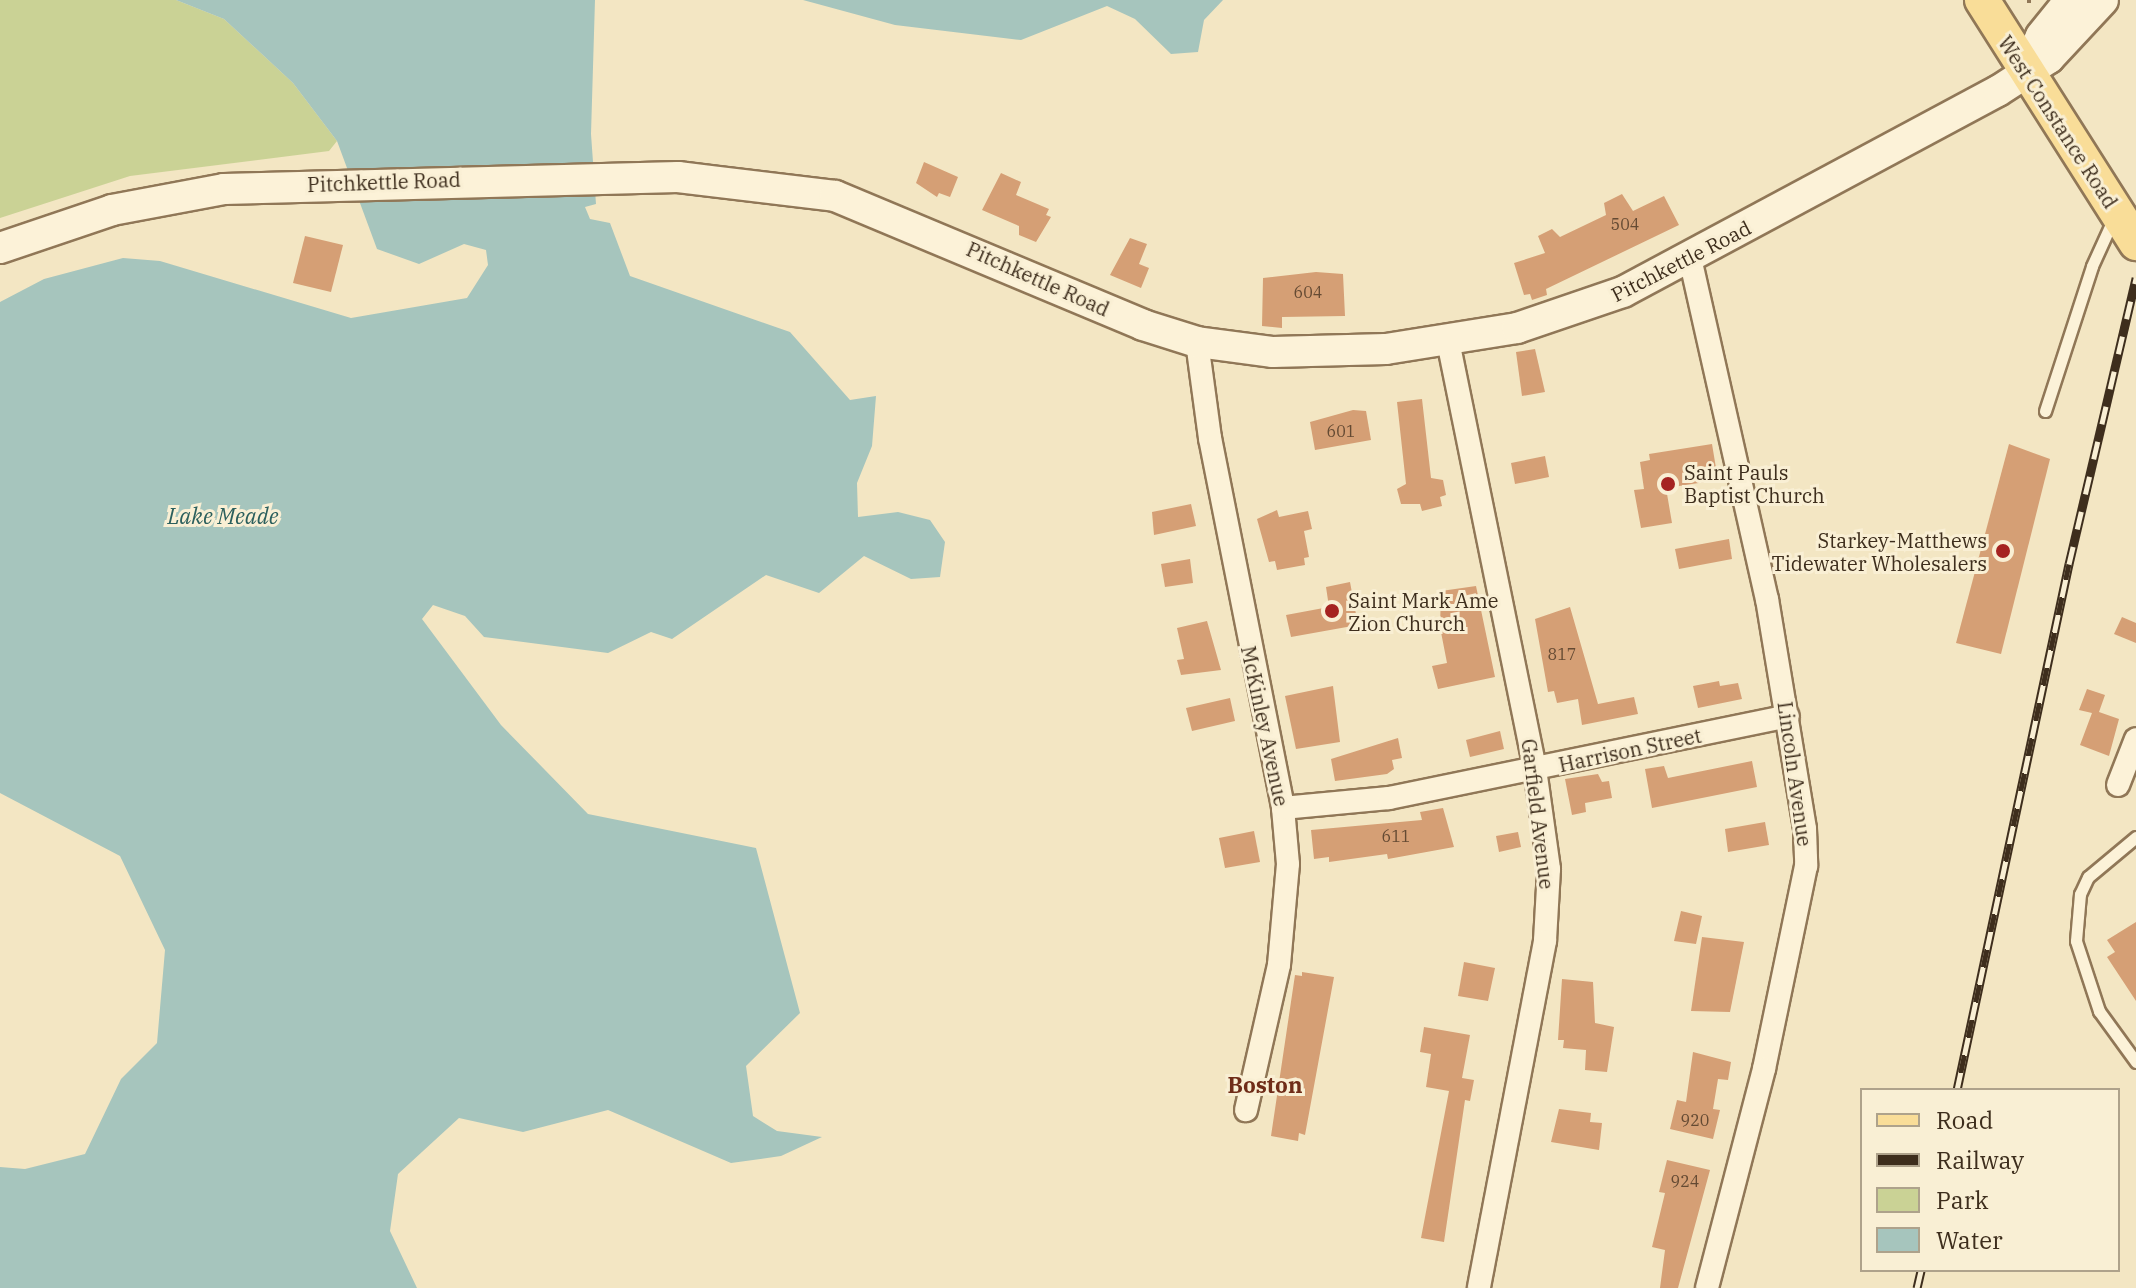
<!DOCTYPE html>
<style>
body{margin:0}
#map{position:relative;width:2136px;height:1288px;overflow:hidden;background:#f3e6c3;font-family:"IBM Plex Serif",serif}
div>[style]{position:absolute}
[style*='--x']{left:calc(var(--x)*1px);top:calc(var(--y)*1px);width:calc(var(--w)*1px);rotate:calc(var(--a)*1deg)}
.green>*{inset:0;background:#cad295}
.water>*{inset:0;background:#a6c5bd}
.building>*{inset:0;background:#d59f75}
.path>*{height:4px;margin-top:-2px;transform-origin:0;background:repeating-linear-gradient(90deg,#907757 0 6px,transparent 0 10px)}
.roads{filter:drop-shadow(2px 0 #907757) drop-shadow(-2px 0 #907757) drop-shadow(0 2px #907757) drop-shadow(0 -2px #907757)}
.lane>*{height:11px;margin:-5.5px;padding:0 5.5px;transform-origin:5.5px;border-radius:5.5px;background:#fcf2d8}
.street>*{height:22px;margin:-11px;padding:0 11px;transform-origin:11px;border-radius:11px;background:#fcf2d8}
.secondary>*{height:30px;margin:-15px;padding:0 15px;transform-origin:15px;border-radius:15px;background:#fcf2d8}
.primary>*{height:34px;margin:-17px;padding:0 17px;transform-origin:17px;border-radius:17px;background:#f9dd98}
.rail>*{height:9px;margin-top:-4.5px;transform-origin:0;background:repeating-linear-gradient(90deg,#f9efd4 0 18px,#3e2e1d 0 36px);box-sizing:border-box;border-block:2px solid #3e2e1d}
.dots>*{width:22px;height:22px;translate:-50% -50%;box-sizing:border-box;border:4px solid #f9efd4;border-radius:50%}
span{translate:-50% -50%;white-space:nowrap;text-align:center;line-height:1.15;-webkit-text-stroke:6px #f9efd4;paint-order:stroke}
.number-label{font-size:16px;color:#644a33}
.number-label span{-webkit-text-stroke-width:0}
.street-label{font-size:20px;color:#3e2e1d}
.poi-label{font-size:20px;color:#3e2e1d}
.left{translate:0 -50%;text-align:left}
.right{translate:-100% -50%;text-align:right}
.water-label{font-size:22px;color:#2b5f5d;font-style:italic}
.neighbourhood-label{font-size:22px;color:#6f2c18;font-weight:700}
.legend{position:absolute;left:1860px;top:1088px;width:260px;height:184px;box-sizing:border-box;background:#f9efd4;border:2px solid #aea28b;margin:0;padding:10px 14px;list-style:none;font-size:24px;color:#3e2e1d}
.legend li{display:flex;align-items:center;gap:16px;height:40px}
.legend b{width:40px;border:2px solid #aea28b}
</style>
<div id="map">
<div class="green">
<i style="clip-path:polygon(0 0,176px 0,224px 19px,293px 83px,337px 141px,329px 151px,130px 176px,0 218px)"></i>
</div>
<div class="water">
<i style="clip-path:polygon(176px 0,595px 0,591px 134px,596px 204px,585px 207px,590px 219px,610px 223px,630px 276px,790px 332px,850px 400px,876px 396px,872px 446px,857px 483px,858px 517px,898px 512px,930px 520px,945px 542px,940px 577px,911px 579px,864px 556px,819px 593px,766px 575px,672px 639px,651px 632px,608px 653px,484px 637px,465px 616px,433px 605px,422px 619px,501px 725px,588px 814px,756px 848px,800px 1013px,746px 1066px,753px 1116px,777px 1131px,822px 1137px,781px 1156px,731px 1163px,608px 1110px,523px 1132px,459px 1118px,398px 1174px,390px 1231px,417px 1288px,0 1288px,0 1167px,25px 1169px,85px 1154px,121px 1079px,157px 1043px,165px 950px,120px 856px,0 793px,0 302px,44px 279px,123px 258px,160px 261px,351px 318px,467px 298px,488px 265px,486px 250px,464px 244px,419px 264px,377px 249px,337px 141px,293px 83px,224px 19px)"></i>
<i style="clip-path:polygon(803px 0,1223px 0,1204px 20px,1198px 52px,1171px 54px,1135px 19px,1107px 6px,1021px 40px,895px 25px)"></i>
</div>
<div class="building">
<i style="clip-path:polygon(924px 162px,958px 177px,950px 197px,939px 193px,937px 197px,916px 183px)"></i>
<i style="clip-path:polygon(1001px 173px,1021px 182px,1016px 195px,1049px 209px,1046px 215px,1051px 217px,1036px 242px,1019px 235px,1019px 226px,982px 210px)"></i>
<i style="clip-path:polygon(1622px 194px,1633px 211px,1664px 196px,1679px 225px,1546px 289px,1547px 295px,1532px 300px,1530px 294px,1524px 295px,1514px 263px,1545px 253px,1538px 236px,1552px 229px,1560px 237px,1606px 215px,1604px 203px)"></i>
<i style="clip-path:polygon(305px 236px,343px 245px,331px 292px,293px 283px)"></i>
<i style="clip-path:polygon(1130px 238px,1147px 244px,1139px 264px,1149px 268px,1141px 288px,1110px 275px)"></i>
<i style="clip-path:polygon(1316px 272px,1343px 274px,1345px 316px,1282px 317px,1282px 328px,1262px 326px,1263px 278px)"></i>
<i style="clip-path:polygon(1535px 349px,1545px 392px,1522px 396px,1516px 352px)"></i>
<i style="clip-path:polygon(1422px 399px,1431px 478px,1443px 480px,1446px 495px,1440px 497px,1442px 506px,1422px 511px,1420px 504px,1401px 504px,1397px 489px,1406px 484px,1397px 402px)"></i>
<i style="clip-path:polygon(1353px 410px,1366px 411px,1371px 440px,1315px 450px,1310px 422px)"></i>
<i style="clip-path:polygon(1712px 444px,1718px 480px,1666px 488px,1672px 523px,1641px 528px,1634px 490px,1644px 489px,1640px 462px,1650px 460px,1649px 454px)"></i>
<i style="clip-path:polygon(2009px 444px,2050px 459px,2001px 654px,1956px 643px)"></i>
<i style="clip-path:polygon(1545px 456px,1549px 477px,1515px 484px,1511px 463px)"></i>
<i style="clip-path:polygon(1191px 504px,1196px 526px,1154px 535px,1152px 512px)"></i>
<i style="clip-path:polygon(1277px 510px,1279px 517px,1308px 511px,1312px 529px,1304px 531px,1309px 557px,1304px 558px,1305px 565px,1277px 570px,1275px 561px,1269px 562px,1257px 519px)"></i>
<i style="clip-path:polygon(1729px 539px,1732px 559px,1679px 569px,1675px 549px)"></i>
<i style="clip-path:polygon(1190px 559px,1193px 583px,1165px 587px,1161px 564px)"></i>
<i style="clip-path:polygon(1350px 582px,1358px 625px,1291px 637px,1286px 615px,1329px 607px,1326px 587px)"></i>
<i style="clip-path:polygon(1476px 586px,1495px 677px,1438px 689px,1432px 666px,1447px 663px,1440px 627px,1441px 591px)"></i>
<i style="clip-path:polygon(1570px 607px,1598px 704px,1634px 697px,1638px 714px,1582px 725px,1578px 699px,1557px 703px,1554px 691px,1548px 692px,1535px 619px)"></i>
<i style="clip-path:polygon(2122px 617px,2136px 623px,2136px 643px,2114px 634px)"></i>
<i style="clip-path:polygon(1207px 621px,1221px 670px,1181px 675px,1177px 660px,1184px 659px,1177px 628px)"></i>
<i style="clip-path:polygon(1719px 681px,1720px 686px,1738px 683px,1742px 699px,1698px 708px,1693px 686px)"></i>
<i style="clip-path:polygon(1333px 686px,1340px 742px,1296px 749px,1285px 696px)"></i>
<i style="clip-path:polygon(2087px 689px,2105px 695px,2099px 712px,2119px 719px,2109px 756px,2080px 745px,2092px 713px,2079px 710px)"></i>
<i style="clip-path:polygon(1230px 698px,1235px 721px,1192px 731px,1186px 708px)"></i>
<i style="clip-path:polygon(1500px 731px,1504px 749px,1470px 757px,1466px 740px)"></i>
<i style="clip-path:polygon(1398px 738px,1402px 758px,1392px 760px,1394px 769px,1387px 774px,1335px 781px,1331px 759px)"></i>
<i style="clip-path:polygon(1752px 761px,1757px 787px,1652px 808px,1645px 769px,1664px 766px,1668px 778px)"></i>
<i style="clip-path:polygon(1598px 774px,1602px 782px,1609px 781px,1612px 798px,1585px 803px,1586px 812px,1572px 815px,1565px 779px)"></i>
<i style="clip-path:polygon(1443px 808px,1454px 847px,1388px 859px,1387px 854px,1329px 862px,1329px 857px,1314px 859px,1311px 830px,1422px 820px,1420px 812px)"></i>
<i style="clip-path:polygon(1765px 822px,1769px 845px,1728px 852px,1725px 829px)"></i>
<i style="clip-path:polygon(1254px 831px,1260px 862px,1225px 868px,1219px 838px)"></i>
<i style="clip-path:polygon(1518px 832px,1521px 847px,1499px 852px,1496px 836px)"></i>
<i style="clip-path:polygon(1681px 911px,1702px 916px,1696px 944px,1674px 941px)"></i>
<i style="clip-path:polygon(2136px 922px,2136px 1001px,2107px 957px,2115px 952px,2107px 940px)"></i>
<i style="clip-path:polygon(1702px 937px,1744px 942px,1730px 1012px,1691px 1011px)"></i>
<i style="clip-path:polygon(1464px 962px,1495px 968px,1488px 1001px,1458px 996px)"></i>
<i style="clip-path:polygon(1302px 972px,1334px 977px,1305px 1135px,1299px 1133px,1298px 1141px,1271px 1136px,1295px 975px,1302px 976px)"></i>
<i style="clip-path:polygon(1562px 979px,1593px 982px,1595px 1023px,1614px 1027px,1607px 1072px,1585px 1070px,1586px 1050px,1563px 1048px,1564px 1040px,1558px 1040px)"></i>
<i style="clip-path:polygon(1424px 1027px,1470px 1035px,1462px 1078px,1474px 1080px,1470px 1101px,1465px 1100px,1444px 1242px,1421px 1238px,1449px 1091px,1426px 1087px,1431px 1054px,1420px 1052px)"></i>
<i style="clip-path:polygon(1693px 1052px,1731px 1062px,1728px 1080px,1718px 1079px,1713px 1109px,1720px 1110px,1713px 1139px,1670px 1129px,1677px 1100px,1686px 1102px)"></i>
<i style="clip-path:polygon(1559px 1109px,1591px 1113px,1590px 1122px,1602px 1123px,1599px 1150px,1551px 1142px)"></i>
<i style="clip-path:polygon(1667px 1160px,1710px 1170px,1678px 1288px,1660px 1288px,1665px 1250px,1652px 1247px,1665px 1193px,1659px 1192px)"></i>
</div>
<div class="path">
<i style="--x:2029;--y:3;--w:3;--a:-90"></i>
</div>
<div class="roads">
<div class="lane">
<i style="--x:2045;--y:411;--w:152;--a:-72"></i>
<i style="--x:2092;--y:266;--w:51;--a:-65.5"></i>
<i style="--x:2136;--y:837;--w:62;--a:140.2"></i>
<i style="--x:2088;--y:877;--w:19;--a:115"></i>
<i style="--x:2080;--y:894;--w:47;--a:94.9"></i>
<i style="--x:2076;--y:941;--w:74;--a:71.8"></i>
<i style="--x:2099;--y:1011;--w:63;--a:54"></i>
</div>
<div class="street">
<i style="--x:1690;--y:258;--w:350;--a:77.3"></i>
<i style="--x:1767;--y:599;--w:233;--a:80.6"></i>
<i style="--x:1805;--y:829;--w:37;--a:88"></i>
<i style="--x:1806;--y:866;--w:207;--a:101.7"></i>
<i style="--x:1764;--y:1069;--w:226;--a:104.6"></i>
<i style="--x:1448;--y:341;--w:437;--a:78.5"></i>
<i style="--x:1535;--y:769;--w:101;--a:82"></i>
<i style="--x:1549;--y:869;--w:72;--a:93.2"></i>
<i style="--x:1545;--y:941;--w:353;--a:100.8"></i>
<i style="--x:1197;--y:342;--w:97;--a:82.3"></i>
<i style="--x:1210;--y:438;--w:377;--a:78.8"></i>
<i style="--x:1283;--y:808;--w:56;--a:84.9"></i>
<i style="--x:1288;--y:864;--w:101;--a:95.1"></i>
<i style="--x:1279;--y:965;--w:149;--a:102.8"></i>
<i style="--x:2118;--y:785;--w:49;--a:-68.6"></i>
<i style="--x:1283;--y:808;--w:106;--a:-5.4"></i>
<i style="--x:1389;--y:798;--w:407;--a:-11.6"></i>
</div>
<div class="secondary">
<i style="--x:2024;--y:70;--w:38;--a:-63"></i>
<i style="--x:2041;--y:36;--w:46;--a:-51.1"></i>
<i style="--x:0;--y:248;--w:118;--a:-18.7"></i>
<i style="--x:112;--y:210;--w:114;--a:-10.6"></i>
<i style="--x:224;--y:189;--w:454;--a:-1.5"></i>
<i style="--x:678;--y:177;--w:158;--a:6.9"></i>
<i style="--x:835;--y:196;--w:334;--a:22.7"></i>
<i style="--x:1143;--y:325;--w:57;--a:17.5"></i>
<i style="--x:1197;--y:342;--w:77;--a:7.5"></i>
<i style="--x:1273;--y:352;--w:113;--a:-1.5"></i>
<i style="--x:1386;--y:349;--w:133;--a:-9.1"></i>
<i style="--x:1517;--y:328;--w:112;--a:-18.8"></i>
<i style="--x:1623;--y:292;--w:425;--a:-28.2"></i>
<i style="--x:1998;--y:91;--w:61;--a:-32.9"></i>
<i style="--x:2049;--y:58;--w:79;--a:-47"></i>
</div>
<div class="primary">
<i style="--x:1982;--y:0;--w:288;--a:57.6"></i>
</div>
</div>
<div class="rail">
<i style="--x:1957;--y:1090;--w:538;--a:-77.98"></i>
<i style="--x:2069;--y:564;--w:294;--a:-76.8"></i>
<i style="--x:1917;--y:1288;--w:18;--a:-77"></i>
</div>
<div class="dots">
<i style="left:1668px;top:484px;background:#a52321"></i>
<i style="left:2003px;top:551px;background:#a52321"></i>
<i style="left:1332px;top:611px;background:#a52321"></i>
</div>
<div class="number-label">
<span style="left:1625px;top:224px">504</span>
<span style="left:1308px;top:292px">604</span>
<span style="left:1341px;top:431px">601</span>
<span style="left:1562px;top:654px">817</span>
<span style="left:1396px;top:836px">611</span>
<span style="left:1695px;top:1120px">920</span>
<span style="left:1685px;top:1181px">924</span>
</div>
<div class="street-label">
<span style="left:2058px;top:122px;rotate:57deg">West Constance Road</span>
<span style="left:384px;top:182px;rotate:-2deg">Pitchkettle Road</span>
<span style="left:1681px;top:261px;rotate:-27deg">Pitchkettle Road</span>
<span style="left:1038px;top:279px;rotate:24deg">Pitchkettle Road</span>
<span style="left:1265px;top:726px;rotate:78deg">McKinley Avenue</span>
<span style="left:1630px;top:750px;rotate:-12deg">Harrison Street</span>
<span style="left:1795px;top:774px;rotate:82deg">Lincoln Avenue</span>
<span style="left:1538px;top:814px;rotate:83deg">Garfield Avenue</span>
</div>
<div class="poi-label">
<span class="left" style="left:1684px;top:484px">Saint Pauls<br>Baptist Church</span>
<span class="right" style="left:1987px;top:552px">Starkey-Matthews<br>Tidewater Wholesalers</span>
<span class="left" style="left:1348px;top:612px">Saint Mark Ame<br>Zion Church</span>
</div>
<div class="water-label">
<span style="left:223px;top:516px">Lake Meade</span>
</div>
<div class="neighbourhood-label">
<span style="left:1265px;top:1085px">Boston</span>
</div>
<ul class="legend">
<li><b style="height:10px;background:#f9dd98"></b>Road</li>
<li><b style="height:10px;background:#3e2e1d"></b>Railway</li>
<li><b style="height:22px;background:#cad295"></b>Park</li>
<li><b style="height:22px;background:#a6c5bd"></b>Water</li>
</ul>
</div>
